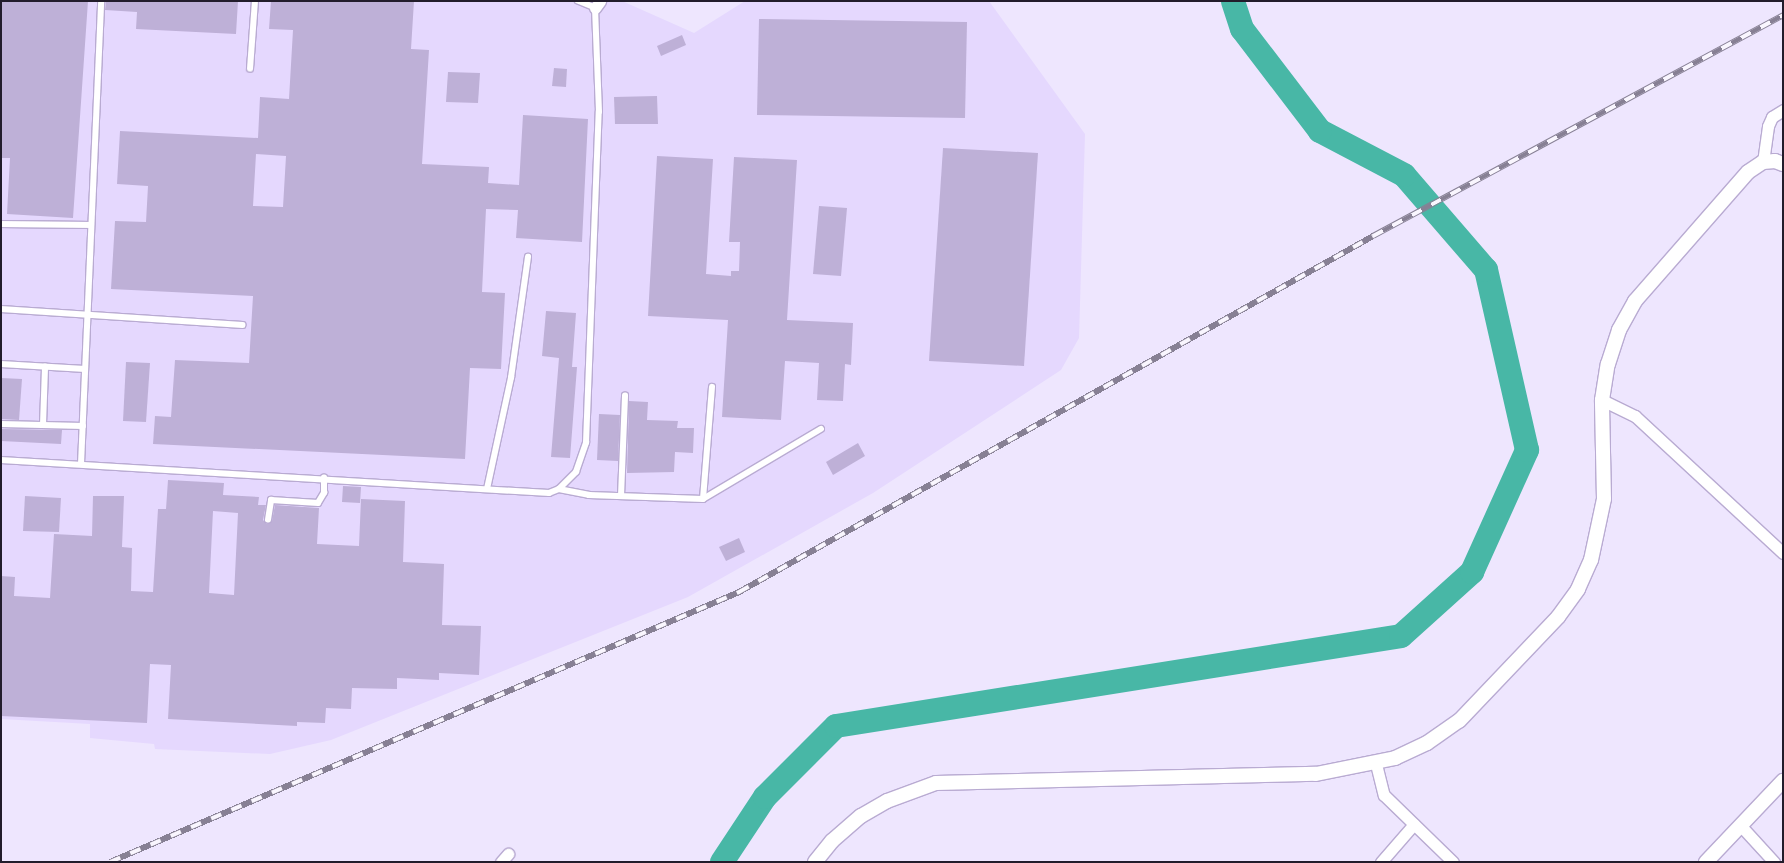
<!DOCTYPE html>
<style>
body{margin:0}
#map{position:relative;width:1784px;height:863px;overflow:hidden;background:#eee6fe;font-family:Georgia,serif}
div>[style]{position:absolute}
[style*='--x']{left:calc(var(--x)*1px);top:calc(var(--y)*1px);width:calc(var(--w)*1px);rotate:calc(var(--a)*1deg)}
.built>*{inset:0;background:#e5d8fe}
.river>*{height:24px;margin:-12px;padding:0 12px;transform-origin:12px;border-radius:12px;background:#48b7a6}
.building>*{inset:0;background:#beb0d7}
.roads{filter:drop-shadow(1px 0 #b9abd2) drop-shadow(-1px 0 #b9abd2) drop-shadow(0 1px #b9abd2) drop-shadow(0 -1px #b9abd2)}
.service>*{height:5.5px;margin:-2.75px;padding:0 2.75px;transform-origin:2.75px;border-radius:2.75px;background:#fff}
.minor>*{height:11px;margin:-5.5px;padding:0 5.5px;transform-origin:5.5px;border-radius:5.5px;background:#fff}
.tertiary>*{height:14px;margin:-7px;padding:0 7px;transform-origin:7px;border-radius:7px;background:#fff}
.rail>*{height:5.5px;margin-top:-2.75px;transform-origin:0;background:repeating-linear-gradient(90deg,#f9f6fe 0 11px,#878094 0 22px);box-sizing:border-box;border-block:1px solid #878094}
span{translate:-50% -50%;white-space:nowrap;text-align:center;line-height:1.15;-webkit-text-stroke:4px #f9f6fe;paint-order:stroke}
.frame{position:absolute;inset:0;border:2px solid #221c2b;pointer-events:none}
</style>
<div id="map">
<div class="built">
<i style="clip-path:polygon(1px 1px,622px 1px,694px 33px,745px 1px,989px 1px,1085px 134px,1079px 338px,1061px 370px,873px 493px,688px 597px,331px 740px,270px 754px,155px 749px,154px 744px,90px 738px,90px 724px,1px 719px)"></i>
</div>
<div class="river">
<i style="--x:722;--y:862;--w:78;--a:-56.5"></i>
<i style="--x:765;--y:797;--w:100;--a:-45"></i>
<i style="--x:836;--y:726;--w:572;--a:-9.05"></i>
<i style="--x:1401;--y:636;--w:96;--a:-42"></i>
<i style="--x:1472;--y:572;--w:134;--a:-65.7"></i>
<i style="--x:1527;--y:450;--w:185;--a:-102.8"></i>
<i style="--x:1486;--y:270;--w:125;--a:-130.8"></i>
<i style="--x:1404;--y:175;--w:95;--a:-152.4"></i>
<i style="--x:1320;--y:131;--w:128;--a:-127.4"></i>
<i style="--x:1242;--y:29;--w:29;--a:-108"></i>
</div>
<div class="building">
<i style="clip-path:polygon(1px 1px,88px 1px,73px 218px,7px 214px,10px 158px,1px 158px)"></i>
<i style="clip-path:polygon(106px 1px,238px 1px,236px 34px,136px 29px,137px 12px,105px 10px)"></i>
<i style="clip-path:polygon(evenodd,271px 1px,414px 1px,411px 49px,429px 50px,422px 164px,489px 167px,488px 183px,519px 185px,523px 115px,588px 119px,582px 242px,516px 238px,518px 210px,486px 209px,482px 292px,505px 293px,501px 369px,470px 368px,465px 459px,153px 444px,155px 416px,171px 417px,175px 360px,249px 363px,253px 296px,111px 289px,115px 221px,146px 222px,148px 186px,117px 184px,120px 131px,258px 138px,260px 97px,289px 99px,293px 30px,269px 29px,271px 1px,256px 154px,286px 156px,283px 207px,253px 206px,256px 154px)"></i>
<i style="clip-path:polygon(759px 19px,967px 22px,965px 118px,757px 115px)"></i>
<i style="clip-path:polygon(682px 35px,686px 45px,661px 56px,657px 46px)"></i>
<i style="clip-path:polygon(554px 68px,567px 69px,566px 87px,552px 86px)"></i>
<i style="clip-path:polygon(448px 72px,480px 73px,478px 103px,446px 102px)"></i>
<i style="clip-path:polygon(657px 96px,658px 124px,615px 124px,614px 97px)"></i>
<i style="clip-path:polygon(943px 148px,1038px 153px,1024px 366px,929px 361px)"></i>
<i style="clip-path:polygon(657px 156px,713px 159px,706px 274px,731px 276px,731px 271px,739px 271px,740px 242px,729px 242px,734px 157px,797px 160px,787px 320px,853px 323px,851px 365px,845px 364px,843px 401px,817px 400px,819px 363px,785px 361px,781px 420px,722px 417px,728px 320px,648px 316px)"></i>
<i style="clip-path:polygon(819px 206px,847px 208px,841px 276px,813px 274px)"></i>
<i style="clip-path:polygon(546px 311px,576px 313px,572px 367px,577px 367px,570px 458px,551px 457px,559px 358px,542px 356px)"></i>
<i style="clip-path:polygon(126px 362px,150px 363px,146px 422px,123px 421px)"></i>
<i style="clip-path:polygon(1px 378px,22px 379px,19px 420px,1px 419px)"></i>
<i style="clip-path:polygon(629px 401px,648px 402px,647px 420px,678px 421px,677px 428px,694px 428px,693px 453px,675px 452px,674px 472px,627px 473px)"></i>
<i style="clip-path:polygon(599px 414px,620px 415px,618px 461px,597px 460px)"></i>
<i style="clip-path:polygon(1px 429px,62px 430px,61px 444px,1px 441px)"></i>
<i style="clip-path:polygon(858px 443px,865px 456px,833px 475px,826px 462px)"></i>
<i style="clip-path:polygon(evenodd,168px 480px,224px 483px,223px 495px,259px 497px,258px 505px,266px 505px,263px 520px,267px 524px,272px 521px,275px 505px,319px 508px,317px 544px,359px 546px,361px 499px,405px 501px,403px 562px,444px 564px,442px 625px,481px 626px,479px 675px,439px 673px,439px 680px,397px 678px,397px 689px,352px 688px,351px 709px,326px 708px,325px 723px,297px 722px,297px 726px,168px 719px,171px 665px,150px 664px,147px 723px,1px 716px,1px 576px,15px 577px,14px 596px,50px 598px,54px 534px,92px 536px,93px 496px,124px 496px,122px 547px,132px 548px,131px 591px,153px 592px,158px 509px,166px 509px,168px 480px,213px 511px,238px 513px,234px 595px,209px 593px,213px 511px)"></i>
<i style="clip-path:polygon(343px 486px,361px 487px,360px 503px,342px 502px)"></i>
<i style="clip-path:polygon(25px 496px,61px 498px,59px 532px,23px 531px)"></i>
<i style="clip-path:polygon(739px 538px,745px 552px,726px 561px,719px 547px)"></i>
</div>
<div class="roads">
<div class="service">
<i style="--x:250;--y:69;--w:68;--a:-85.8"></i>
<i style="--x:1;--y:224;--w:90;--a:0.6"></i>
<i style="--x:1;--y:309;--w:242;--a:3.8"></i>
<i style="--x:1;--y:364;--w:84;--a:3.4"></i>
<i style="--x:1;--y:424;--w:82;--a:1.4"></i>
<i style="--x:43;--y:425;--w:58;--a:-88"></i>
<i style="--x:1;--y:460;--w:549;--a:3.45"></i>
<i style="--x:549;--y:493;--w:11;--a:-22"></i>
<i style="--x:559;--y:489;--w:24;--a:-45"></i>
<i style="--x:576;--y:472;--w:31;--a:-71"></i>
<i style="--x:586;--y:443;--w:331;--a:-87.8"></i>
<i style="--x:599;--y:112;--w:104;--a:-92.2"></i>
<i style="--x:595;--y:8;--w:18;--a:-158"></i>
<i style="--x:81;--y:464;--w:463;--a:-87.5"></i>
<i style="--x:487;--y:489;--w:114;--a:-77.8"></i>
<i style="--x:511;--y:378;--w:122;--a:-82"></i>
<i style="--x:559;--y:489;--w:31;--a:11"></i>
<i style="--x:589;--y:495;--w:114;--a:2"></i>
<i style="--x:703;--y:499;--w:137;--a:-30.7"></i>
<i style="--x:621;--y:496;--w:100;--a:-87.7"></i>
<i style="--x:703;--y:499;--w:112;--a:-85.4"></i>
<i style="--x:268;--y:520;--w:20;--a:-81"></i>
<i style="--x:271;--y:500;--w:47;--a:3.7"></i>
<i style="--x:318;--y:503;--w:12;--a:-59"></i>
<i style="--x:324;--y:493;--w:15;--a:-90"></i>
</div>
<div class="minor">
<i style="--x:595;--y:8;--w:9;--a:-54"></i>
<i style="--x:1763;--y:162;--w:36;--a:-82"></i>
<i style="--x:1768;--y:126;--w:10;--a:-66"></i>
<i style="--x:1772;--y:117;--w:13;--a:-32"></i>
<i style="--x:1602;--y:400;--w:37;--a:26"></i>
<i style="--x:1635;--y:416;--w:202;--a:42.8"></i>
<i style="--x:1376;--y:764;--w:32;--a:76"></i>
<i style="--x:1384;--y:795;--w:96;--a:44.2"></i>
<i style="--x:1741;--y:826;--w:49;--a:47.5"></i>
<i style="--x:501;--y:862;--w:11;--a:-49"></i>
<i style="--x:1381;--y:862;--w:50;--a:-49"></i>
</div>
<div class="tertiary">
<i style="--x:815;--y:862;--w:27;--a:-51"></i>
<i style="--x:832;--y:841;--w:38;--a:-41"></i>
<i style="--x:861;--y:816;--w:30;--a:-30"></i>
<i style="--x:887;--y:801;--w:52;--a:-20.2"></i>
<i style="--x:936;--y:783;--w:380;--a:-1.4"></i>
<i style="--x:1316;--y:774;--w:81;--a:-11.4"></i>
<i style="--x:1395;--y:758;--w:35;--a:-25"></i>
<i style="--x:1427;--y:743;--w:39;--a:-35"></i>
<i style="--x:1459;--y:721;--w:144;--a:-46.4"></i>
<i style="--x:1558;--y:617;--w:34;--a:-54"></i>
<i style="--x:1578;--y:589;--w:32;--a:-66"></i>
<i style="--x:1591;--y:560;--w:62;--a:-78"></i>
<i style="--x:1604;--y:499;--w:99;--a:-91.2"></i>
<i style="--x:1602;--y:400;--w:36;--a:-81"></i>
<i style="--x:1608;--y:364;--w:36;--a:-72"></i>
<i style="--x:1619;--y:330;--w:33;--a:-61"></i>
<i style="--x:1635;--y:301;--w:171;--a:-48.8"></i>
<i style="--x:1748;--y:172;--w:18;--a:-34"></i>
<i style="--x:1763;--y:162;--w:12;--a:-5"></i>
<i style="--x:1775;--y:161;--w:9;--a:21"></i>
<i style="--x:1706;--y:862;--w:112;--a:-46.5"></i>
</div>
</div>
<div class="rail">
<i style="--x:110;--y:862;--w:685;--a:-23.23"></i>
<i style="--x:739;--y:592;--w:727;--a:-29.31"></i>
<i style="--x:1373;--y:236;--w:466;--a:-28.3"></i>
</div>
<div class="frame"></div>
</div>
